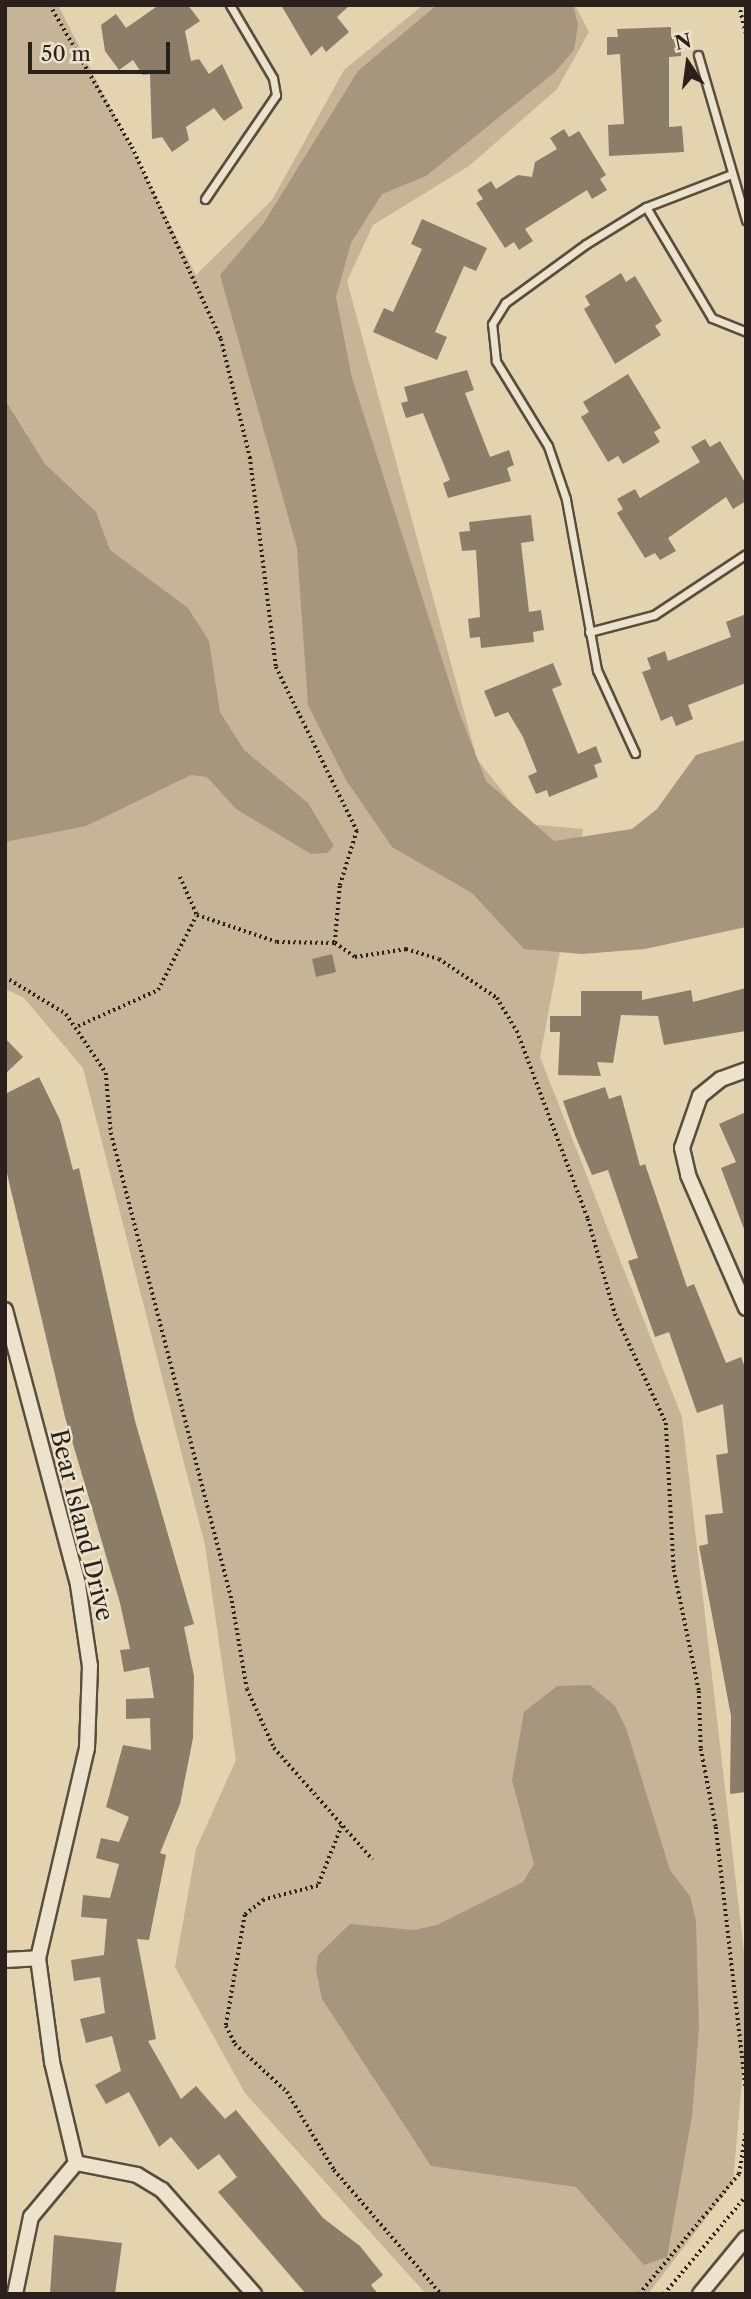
<!DOCTYPE html>
<style>
body{margin:0}
#map{position:relative;width:751px;height:2299px;overflow:hidden;background:#e4d3af;font-family:"Libre Caslon Text",serif}
div>[style]{position:absolute}
[style*='--x']{left:calc(var(--x)*1px);top:calc(var(--y)*1px);width:calc(var(--w)*1px);rotate:calc(var(--a)*1deg)}
.green>*{inset:0;background:#c5b596}
.water>*{inset:0;background:#a5967d}
.building>*{inset:0;background:#8b7d68}
.path>*{height:3.5px;margin-top:-1.75px;transform-origin:0;background:repeating-linear-gradient(90deg,#2b201b 0 2px,transparent 0 5.5px)}
.roads{filter:drop-shadow(2px 0 #594d40) drop-shadow(-2px 0 #594d40) drop-shadow(0 2px #594d40) drop-shadow(0 -2px #594d40)}
.lane>*{height:7px;margin:-3.5px;padding:0 3.5px;transform-origin:3.5px;border-radius:3.5px;background:#ede2cb}
.street>*{height:14px;margin:-7px;padding:0 7px;transform-origin:7px;border-radius:7px;background:#ede2cb}
span{translate:-50% -50%;white-space:nowrap;text-align:center;line-height:1.15;-webkit-text-stroke:5px #ede2cb;paint-order:stroke}
.street-label{font-size:24px;color:#2b201b}
.frame{position:absolute;inset:0;border:7px solid #2b201b;pointer-events:none}
.north{position:absolute;left:653px;top:28px;width:70px;height:70px;-webkit-text-stroke:5px #ede2cb;paint-order:stroke;rotate:347deg;font-size:19px;font-weight:700;line-height:28px;text-align:center;color:#2b201b}
.north::after{content:'';display:block;margin:auto;width:24px;height:32px;background:#2b201b;clip-path:polygon(50% 0,100% 100%,50% 72%,0 100%)}
.scale{position:absolute;left:28px;top:42px;width:142px;height:32px;box-sizing:border-box;border:4px solid #2b201b;border-top:0;padding-left:9px;font-size:21px;line-height:24px;white-space:nowrap;color:#2b201b;-webkit-text-stroke:5px #ede2cb;paint-order:stroke}
</style>
<div id="map">
<div class="green">
<i style="clip-path:polygon(5px 5px,58px 5px,196px 275px,272px 200px,344px 70px,423px 5px,575px 5px,589px 32px,557px 89px,469px 166px,373px 225px,347px 281px,477px 759px,528px 824px,583px 829px,540px 1057px,682px 1417px,746px 1969px,746px 2035px,733px 2183px,648px 2294px,426px 2294px,245px 2093px,175px 1967px,196px 1849px,236px 1760px,205px 1545px,83px 1068px,24px 998px,5px 989px)"></i>
</div>
<div class="water">
<i style="clip-path:polygon(437px 5px,573px 5px,578px 25px,574px 50px,555px 72px,426px 176px,382px 194px,351px 243px,336px 297px,352px 378px,459px 712px,486px 781px,554px 841px,632px 829px,657px 809px,696px 755px,746px 740px,746px 927px,645px 949px,582px 954px,524px 949px,472px 893px,392px 847px,346px 780px,308px 705px,297px 548px,220px 275px,263px 224px,358px 71px)"></i>
<i style="clip-path:polygon(5px 400px,45px 464px,96px 512px,110px 550px,188px 608px,209px 641px,220px 712px,244px 750px,308px 803px,334px 846px,327px 853px,311px 854px,236px 809px,207px 777px,191px 775px,86px 826px,5px 842px)"></i>
<i style="clip-path:polygon(590px 1685px,615px 1706px,626px 1728px,670px 1870px,690px 1896px,696px 1921px,699px 2028px,692px 2116px,667px 2257px,644px 2265px,576px 2187px,431px 2166px,322px 1999px,316px 1970px,318px 1955px,350px 1924px,414px 1930px,437px 1925px,523px 1882px,534px 1864px,512px 1780px,524px 1712px,557px 1686px)"></i>
</div>
<div class="building">
<i style="clip-path:polygon(159px 5px,188px 5px,200px 21px,185px 31px,191px 61px,199px 59px,209px 74px,222px 64px,243px 108px,224px 121px,214px 108px,186px 127px,189px 140px,172px 152px,162px 137px,152px 139px,150px 74px,143px 75px,133px 60px,119px 70px,105px 51px,101px 25px,116px 14px,126px 28px)"></i>
<i style="clip-path:polygon(281px 5px,350px 5px,337px 17px,349px 32px,326px 52px,322px 46px,311px 56px)"></i>
<i style="clip-path:polygon(671px 27px,671px 36px,681px 36px,681px 56px,669px 57px,669px 127px,682px 126px,684px 152px,609px 156px,608px 125px,624px 124px,620px 54px,607px 55px,607px 37px,618px 37px,617px 29px)"></i>
<i style="clip-path:polygon(564px 129px,569px 137px,579px 131px,606px 175px,600px 179px,607px 190px,592px 199px,587px 190px,525px 229px,533px 241px,519px 250px,514px 242px,505px 248px,476px 203px,483px 199px,477px 190px,491px 181px,496px 189px,518px 175px,532px 177px,535px 162px,557px 149px,550px 138px)"></i>
<i style="clip-path:polygon(422px 219px,487px 248px,476px 271px,464px 266px,435px 332px,447px 337px,437px 360px,373px 332px,384px 308px,393px 312px,422px 249px,411px 244px)"></i>
<i style="clip-path:polygon(621px 273px,626px 282px,635px 276px,662px 321px,655px 326px,661px 335px,615px 364px,584px 309px,590px 305px,585px 296px)"></i>
<i style="clip-path:polygon(467px 370px,474px 390px,465px 393px,490px 457px,509px 450px,514px 465px,507px 468px,511px 481px,448px 498px,443px 483px,450px 480px,423px 413px,406px 418px,401px 403px,408px 401px,404px 387px)"></i>
<i style="clip-path:polygon(628px 374px,661px 428px,654px 432px,660px 442px,623px 464px,618px 456px,608px 462px,581px 417px,589px 412px,583px 402px)"></i>
<i style="clip-path:polygon(705px 439px,710px 447px,720px 441px,746px 484px,746px 501px,733px 509px,726px 497px,668px 538px,676px 551px,660px 560px,655px 553px,645px 558px,617px 513px,623px 509px,617px 499px,635px 489px,640px 498px,700px 462px,691px 447px)"></i>
<i style="clip-path:polygon(531px 515px,534px 541px,521px 543px,529px 612px,541px 610px,544px 630px,533px 632px,534px 642px,481px 648px,480px 637px,470px 638px,468px 619px,480px 617px,476px 550px,462px 551px,459px 532px,470px 531px,469px 522px)"></i>
<i style="clip-path:polygon(746px 614px,746px 683px,688px 705px,693px 719px,676px 726px,672px 716px,661px 721px,642px 672px,651px 669px,647px 658px,665px 651px,668px 661px,731px 637px,726px 622px)"></i>
<i style="clip-path:polygon(553px 663px,562px 685px,552px 689px,578px 754px,596px 746px,602px 762px,594px 765px,598px 777px,549px 797px,547px 790px,536px 794px,528px 776px,537px 772px,523px 737px,508px 712px,495px 717px,484px 691px)"></i>
<i style="clip-path:polygon(332px 954px,336px 972px,316px 977px,312px 959px)"></i>
<i style="clip-path:polygon(746px 988px,746px 1031px,664px 1045px,658px 1016px,621px 1015px,613px 1063px,597px 1062px,601px 1076px,558px 1075px,560px 1032px,550px 1032px,550px 1016px,581px 1016px,581px 991px,642px 991px,642px 1000px,691px 990px,693px 1002px)"></i>
<i style="clip-path:polygon(5px 1038px,23px 1057px,5px 1074px)"></i>
<i style="clip-path:polygon(39px 1077px,60px 1120px,73px 1170px,79px 1168px,135px 1421px,194px 1624px,184px 1627px,194px 1676px,193px 1738px,180px 1804px,160px 1853px,166px 1855px,149px 1940px,137px 1939px,156px 2039px,148px 2041px,181px 2099px,196px 2086px,225px 2119px,236px 2110px,323px 2218px,360px 2246px,383px 2275px,371px 2285px,378px 2294px,306px 2294px,218px 2192px,237px 2177px,219px 2154px,198px 2170px,171px 2137px,159px 2147px,129px 2092px,106px 2104px,95px 2085px,121px 2071px,112px 2036px,86px 2043px,80px 2019px,105px 2013px,100px 1977px,74px 1981px,71px 1960px,104px 1955px,107px 1919px,81px 1917px,83px 1895px,110px 1898px,119px 1864px,96px 1858px,101px 1838px,119px 1842px,129px 1817px,106px 1807px,123px 1745px,151px 1750px,150px 1718px,126px 1719px,126px 1699px,154px 1698px,149px 1667px,124px 1672px,120px 1650px,130px 1649px,120px 1603px,65px 1417px,5px 1165px,5px 1094px)"></i>
<i style="clip-path:polygon(605px 1087px,609px 1099px,621px 1095px,640px 1166px,645px 1164px,687px 1287px,694px 1284px,726px 1363px,741px 1357px,746px 1370px,746px 1792px,730px 1794px,731px 1716px,699px 1546px,708px 1544px,705px 1515px,723px 1513px,716px 1455px,728px 1453px,723px 1404px,697px 1413px,669px 1332px,655px 1337px,628px 1261px,638px 1258px,608px 1170px,592px 1175px,575px 1135px,563px 1101px)"></i>
<i style="clip-path:polygon(746px 1112px,746px 1229px,744px 1229px,721px 1168px,736px 1162px,719px 1124px)"></i>
<i style="clip-path:polygon(54px 2235px,122px 2243px,115px 2294px,50px 2294px)"></i>
</div>
<div class="path">
<i style="--x:50;--y:5;--w:164;--a:60"></i>
<i style="--x:132;--y:147;--w:212;--a:65.1"></i>
<i style="--x:221;--y:339;--w:122;--a:76.2"></i>
<i style="--x:250;--y:457;--w:212;--a:82.9"></i>
<i style="--x:276;--y:667;--w:183;--a:63.7"></i>
<i style="--x:357;--y:831;--w:58;--a:107.2"></i>
<i style="--x:340;--y:886;--w:57;--a:95"></i>
<i style="--x:739;--y:5;--w:30;--a:76"></i>
<i style="--x:180;--y:877;--w:42;--a:65.9"></i>
<i style="--x:197;--y:915;--w:84;--a:18.6"></i>
<i style="--x:277;--y:942;--w:58;--a:1"></i>
<i style="--x:335;--y:943;--w:24;--a:35"></i>
<i style="--x:355;--y:957;--w:52;--a:-8.9"></i>
<i style="--x:406;--y:949;--w:34;--a:17"></i>
<i style="--x:439;--y:959;--w:70;--a:33.9"></i>
<i style="--x:497;--y:998;--w:39;--a:59"></i>
<i style="--x:517;--y:1031;--w:201;--a:69.3"></i>
<i style="--x:588;--y:1219;--w:99;--a:74.1"></i>
<i style="--x:615;--y:1314;--w:120;--a:64.9"></i>
<i style="--x:666;--y:1423;--w:147;--a:86.9"></i>
<i style="--x:674;--y:1570;--w:124;--a:78.3"></i>
<i style="--x:699;--y:1691;--w:58;--a:88"></i>
<i style="--x:701;--y:1749;--w:79;--a:79.1"></i>
<i style="--x:716;--y:1827;--w:264;--a:83.5"></i>
<i style="--x:5;--y:977;--w:71;--a:31.2"></i>
<i style="--x:66;--y:1014;--w:71;--a:55.9"></i>
<i style="--x:106;--y:1073;--w:60;--a:85.2"></i>
<i style="--x:111;--y:1133;--w:483;--a:75.5"></i>
<i style="--x:232;--y:1601;--w:89;--a:80.3"></i>
<i style="--x:247;--y:1689;--w:65;--a:65.4"></i>
<i style="--x:274;--y:1748;--w:149;--a:48.5"></i>
<i style="--x:78;--y:1026;--w:88;--a:-24.2"></i>
<i style="--x:158;--y:990;--w:83;--a:-62.8"></i>
<i style="--x:342;--y:1826;--w:65;--a:111.8"></i>
<i style="--x:318;--y:1886;--w:56;--a:165.5"></i>
<i style="--x:264;--y:1900;--w:24;--a:142"></i>
<i style="--x:245;--y:1915;--w:113;--a:99.7"></i>
<i style="--x:226;--y:2026;--w:20;--a:63"></i>
<i style="--x:235;--y:2044;--w:71;--a:42.7"></i>
<i style="--x:287;--y:2092;--w:91;--a:58.9"></i>
<i style="--x:334;--y:2170;--w:164;--a:49.2"></i>
<i style="--x:639;--y:2294;--w:156;--a:-50.2"></i>
<i style="--x:739;--y:2174;--w:47;--a:-81.3"></i>
<i style="--x:664;--y:2294;--w:128;--a:-50.1"></i>
</div>
<div class="roads">
<div class="lane">
<i style="--x:698;--y:55;--w:172;--a:73.8"></i>
<i style="--x:205;--y:199;--w:126;--a:-55.7"></i>
<i style="--x:276;--y:95;--w:17;--a:-100"></i>
<i style="--x:273;--y:78;--w:85;--a:-120.5"></i>
<i style="--x:646;--y:207;--w:129;--a:59.3"></i>
<i style="--x:712;--y:318;--w:37;--a:22"></i>
<i style="--x:589;--y:632;--w:67;--a:-14.7"></i>
<i style="--x:654;--y:615;--w:110;--a:-33.5"></i>
<i style="--x:635;--y:753;--w:91;--a:-114.6"></i>
<i style="--x:597;--y:670;--w:174;--a:-100.3"></i>
<i style="--x:566;--y:499;--w:56;--a:-108.8"></i>
<i style="--x:548;--y:446;--w:100;--a:-121.5"></i>
<i style="--x:496;--y:361;--w:37;--a:-96"></i>
<i style="--x:492;--y:324;--w:25;--a:-58"></i>
<i style="--x:505;--y:303;--w:100;--a:-36.1"></i>
<i style="--x:586;--y:244;--w:70;--a:-31.7"></i>
<i style="--x:646;--y:207;--w:89;--a:-21.1"></i>
</div>
<div class="street">
<i style="--x:746;--y:1070;--w:27;--a:160"></i>
<i style="--x:721;--y:1079;--w:27;--a:141"></i>
<i style="--x:700;--y:1096;--w:55;--a:109.1"></i>
<i style="--x:682;--y:1148;--w:28;--a:77"></i>
<i style="--x:688;--y:1175;--w:145;--a:66.4"></i>
<i style="--x:5;--y:1310;--w:285;--a:75.1"></i>
<i style="--x:78;--y:1585;--w:82;--a:81.6"></i>
<i style="--x:90;--y:1666;--w:82;--a:92.1"></i>
<i style="--x:87;--y:1748;--w:216;--a:103.1"></i>
<i style="--x:38;--y:1958;--w:105;--a:82.3"></i>
<i style="--x:52;--y:2062;--w:104;--a:76.6"></i>
<i style="--x:5;--y:1960;--w:33;--a:-3"></i>
<i style="--x:76;--y:2163;--w:62;--a:11.1"></i>
<i style="--x:137;--y:2175;--w:29;--a:31"></i>
<i style="--x:162;--y:2190;--w:139;--a:48.5"></i>
<i style="--x:15;--y:2294;--w:79;--a:-78.3"></i>
<i style="--x:31;--y:2217;--w:70;--a:-50.2"></i>
<i style="--x:700;--y:2294;--w:72;--a:-50.6"></i>
</div>
</div>
<div class="street-label">
<span style="left:82px;top:1525px;rotate:76deg">Bear Island Drive</span>
</div>
<div class="frame"></div>
<div class="north">N</div>
<div class="scale">50 m</div>
</div>
